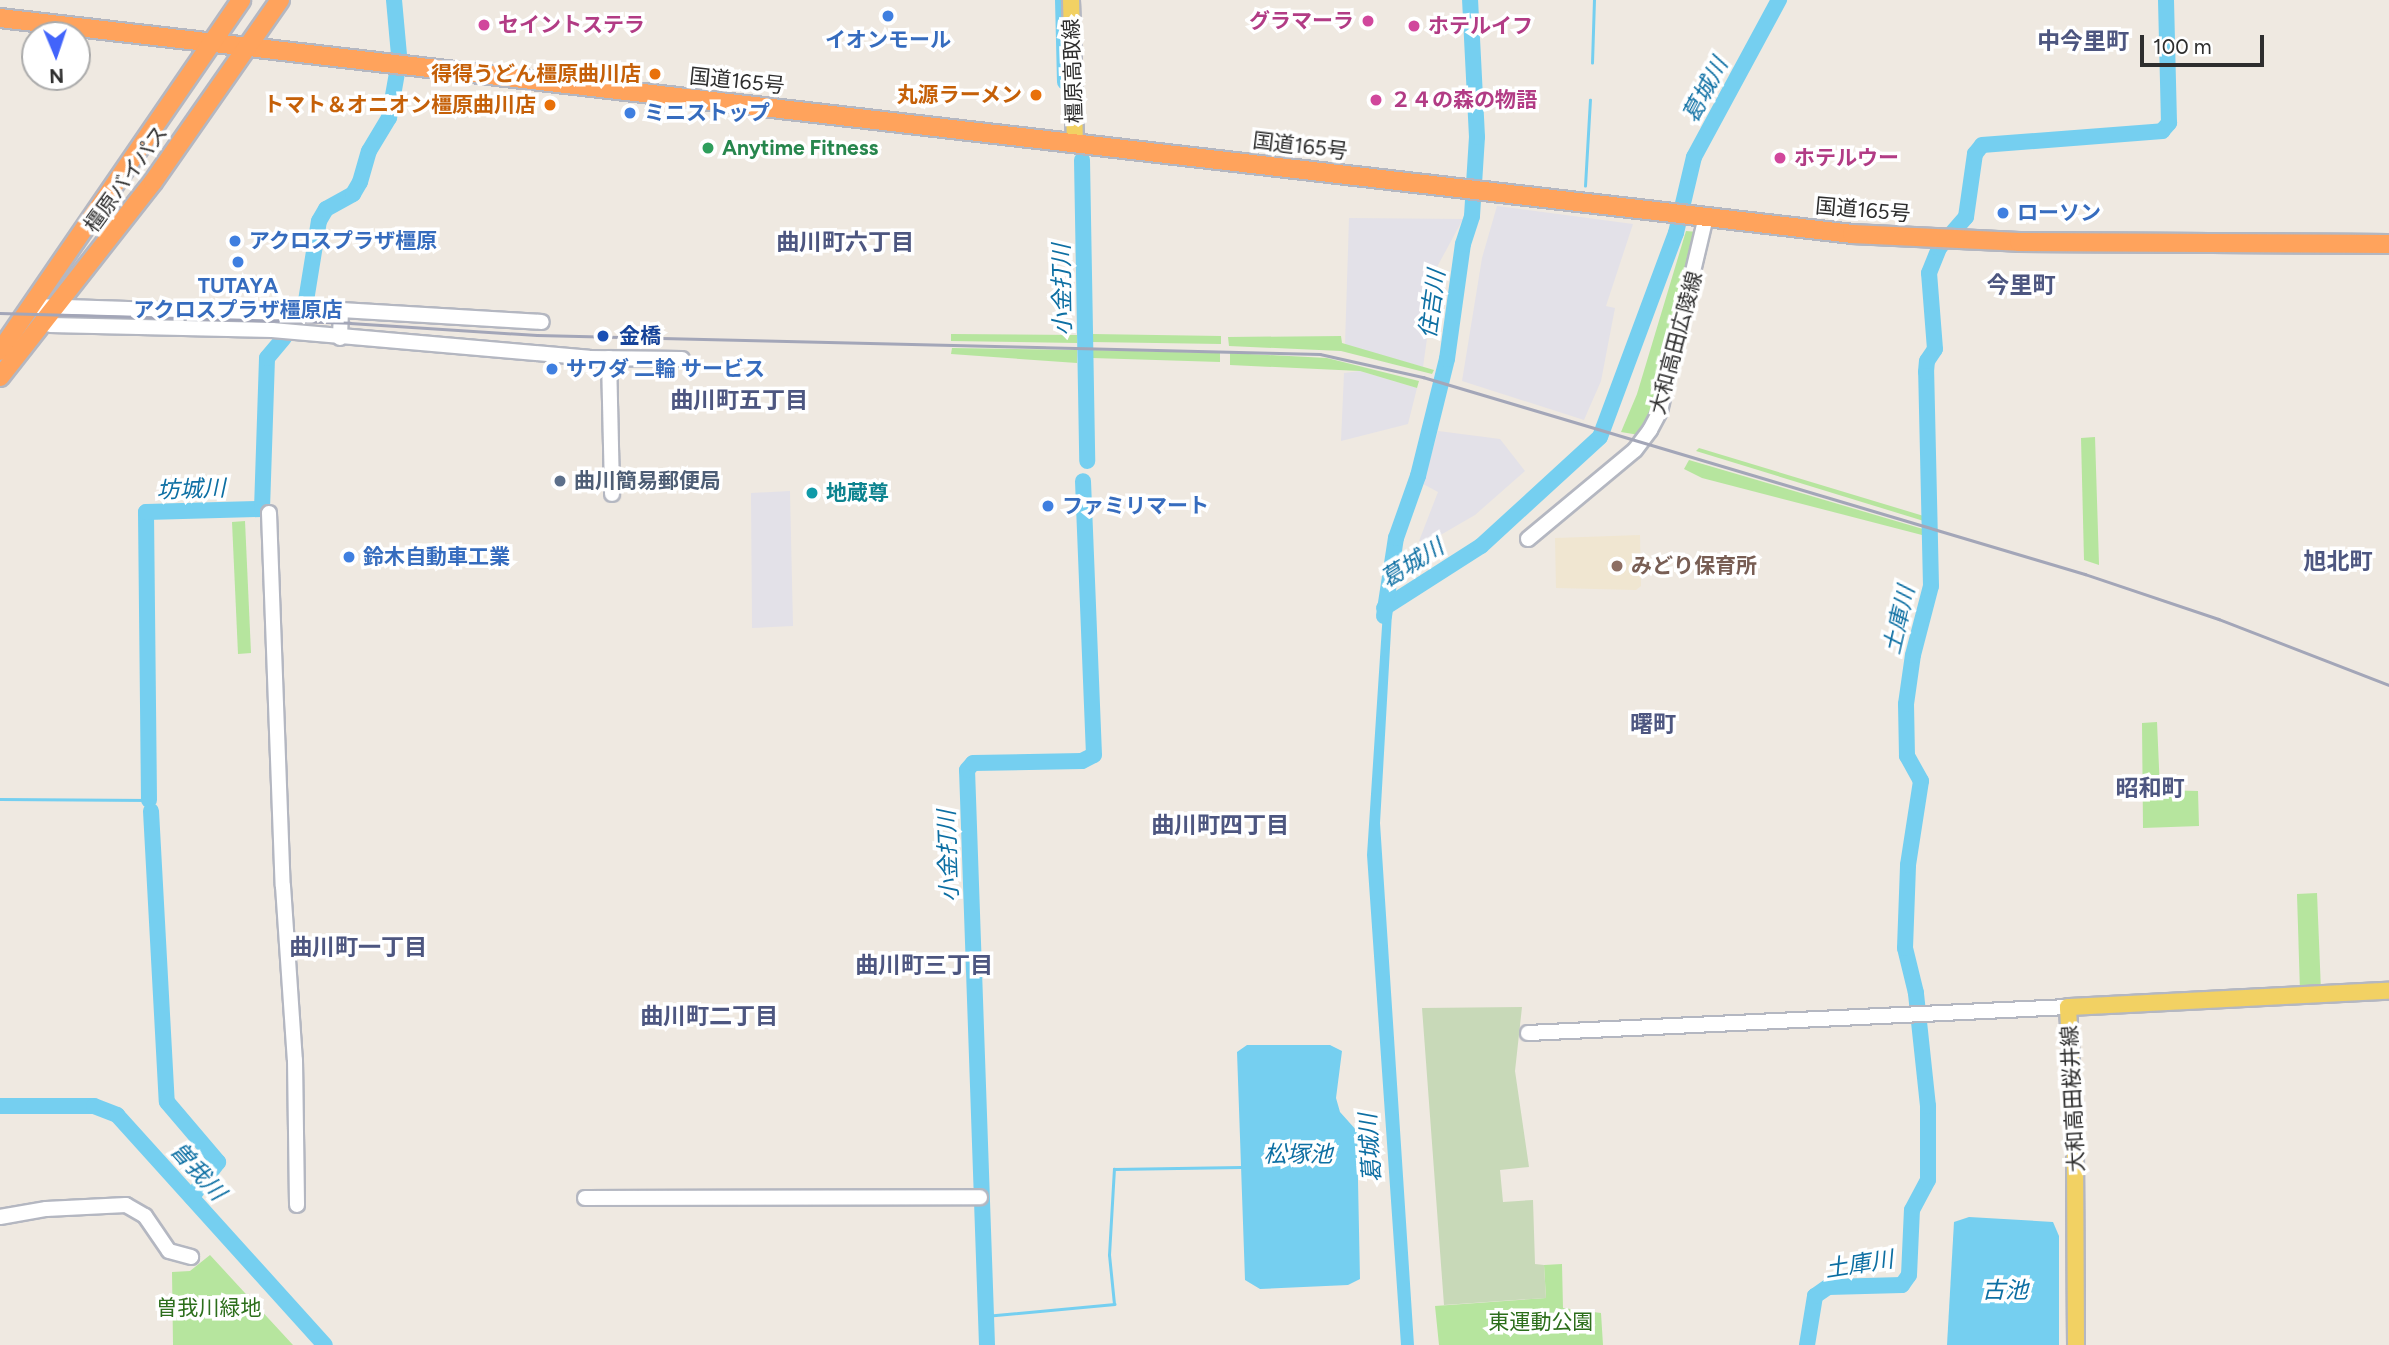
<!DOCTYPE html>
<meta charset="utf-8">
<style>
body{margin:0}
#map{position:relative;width:2389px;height:1345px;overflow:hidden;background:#efe9e1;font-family:Figtree,"Noto Sans JP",sans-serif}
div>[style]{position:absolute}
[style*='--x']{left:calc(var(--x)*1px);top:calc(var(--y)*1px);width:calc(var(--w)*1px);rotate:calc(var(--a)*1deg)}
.industrial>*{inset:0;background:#e3e1e8}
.education>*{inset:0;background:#f0e6d1}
.green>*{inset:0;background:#b6e59e}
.cemetery>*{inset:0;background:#c8d9b8}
.water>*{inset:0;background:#75cff0}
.stream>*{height:2.5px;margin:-1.25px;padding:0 1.25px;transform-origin:1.25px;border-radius:1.25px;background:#75cff0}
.river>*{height:16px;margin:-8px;padding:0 8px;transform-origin:8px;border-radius:8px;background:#75cff0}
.roads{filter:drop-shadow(2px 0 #b4b7c1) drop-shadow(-2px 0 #b4b7c1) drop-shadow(0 2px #b4b7c1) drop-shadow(0 -2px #b4b7c1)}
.secondary>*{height:14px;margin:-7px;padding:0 7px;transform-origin:7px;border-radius:7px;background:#fff}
.primary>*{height:16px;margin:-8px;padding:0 8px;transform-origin:8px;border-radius:8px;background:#f2d163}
.highway>*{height:18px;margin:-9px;padding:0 9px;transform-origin:9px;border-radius:9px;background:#ffa35c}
.rail>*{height:2.5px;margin:-1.25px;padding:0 1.25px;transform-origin:1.25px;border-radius:1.25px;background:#a3a6b8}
.dots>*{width:19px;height:19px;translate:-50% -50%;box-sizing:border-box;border:4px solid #fff;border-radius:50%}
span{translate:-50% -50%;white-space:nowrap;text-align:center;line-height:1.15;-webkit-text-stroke:7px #fff;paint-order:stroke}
.hotel-label{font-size:21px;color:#b23c85;font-weight:700}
.right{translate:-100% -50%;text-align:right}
.left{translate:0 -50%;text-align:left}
.shop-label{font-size:21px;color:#366cbe;font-weight:700}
.street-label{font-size:21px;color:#2e2e2e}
.food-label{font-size:21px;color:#c56008;font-weight:700}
.leisure-label{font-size:21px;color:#27864d;font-weight:700}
.transit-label{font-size:21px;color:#164399;font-weight:700}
.service-label{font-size:21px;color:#4e5e75;font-weight:700}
.culture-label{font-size:21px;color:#0d838f;font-weight:700}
.education-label{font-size:21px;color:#785e54;font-weight:700}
.park-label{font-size:21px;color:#2c6e1b}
.neighbourhood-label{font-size:23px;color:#4d5680;font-weight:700}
.water-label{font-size:23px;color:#0d6fa3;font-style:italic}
.north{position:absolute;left:21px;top:21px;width:70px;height:70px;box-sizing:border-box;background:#fff;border:2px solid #ababab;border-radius:50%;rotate:178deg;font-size:19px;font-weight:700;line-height:28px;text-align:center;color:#2e2e2e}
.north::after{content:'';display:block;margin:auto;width:24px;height:32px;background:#4264fb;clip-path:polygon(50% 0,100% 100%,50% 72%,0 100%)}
.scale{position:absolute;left:2140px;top:35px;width:124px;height:32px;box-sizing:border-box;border:4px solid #2e2e2e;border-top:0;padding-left:9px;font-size:21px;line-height:24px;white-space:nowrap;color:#2e2e2e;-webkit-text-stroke:5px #fff;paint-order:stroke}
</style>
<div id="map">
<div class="industrial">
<i style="clip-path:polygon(1497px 206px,1633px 224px,1606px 306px,1615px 308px,1601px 381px,1584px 420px,1462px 381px,1482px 258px)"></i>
<i style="clip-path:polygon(1349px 218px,1463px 219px,1437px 267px,1423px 367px,1345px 345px)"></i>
<i style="clip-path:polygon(1360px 371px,1417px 388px,1408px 424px,1341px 441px,1344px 373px)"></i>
<i style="clip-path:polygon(1438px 431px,1500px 439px,1525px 471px,1475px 515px,1425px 544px,1419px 541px,1438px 492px,1423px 484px)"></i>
<i style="clip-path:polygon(790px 491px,793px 626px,752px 628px,751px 493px)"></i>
</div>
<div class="education">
<i style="clip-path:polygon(1640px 535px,1641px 586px,1636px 590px,1556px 588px,1555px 538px)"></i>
</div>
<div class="green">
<i style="clip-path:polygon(1686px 231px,1698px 232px,1653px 410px,1639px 435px,1621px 432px,1637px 394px)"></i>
<i style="clip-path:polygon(951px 334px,1077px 335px,1077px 343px,951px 341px)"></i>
<i style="clip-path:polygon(1092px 334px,1221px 336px,1221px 344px,1091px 342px)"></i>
<i style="clip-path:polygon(1341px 336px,1342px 343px,1434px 370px,1432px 374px,1341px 351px,1229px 346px,1228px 337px)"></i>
<i style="clip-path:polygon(952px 348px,1077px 350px,1077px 363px,951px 354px)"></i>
<i style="clip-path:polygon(1092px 350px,1220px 353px,1220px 362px,1092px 358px)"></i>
<i style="clip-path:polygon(1230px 353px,1327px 358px,1419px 381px,1417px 388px,1360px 371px,1230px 365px)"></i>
<i style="clip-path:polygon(2095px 437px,2099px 565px,2084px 560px,2081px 438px)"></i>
<i style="clip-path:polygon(1699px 448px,1927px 517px,1927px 522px,1696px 451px)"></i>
<i style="clip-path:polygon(1689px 460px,1923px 529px,1922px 535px,1702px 478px,1684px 469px)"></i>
<i style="clip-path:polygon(245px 521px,251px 653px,238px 654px,232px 522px)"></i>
<i style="clip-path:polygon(2157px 722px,2160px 790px,2198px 791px,2199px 826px,2143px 828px,2142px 723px)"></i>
<i style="clip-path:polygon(2317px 893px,2321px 991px,2300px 992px,2297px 894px)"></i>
<i style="clip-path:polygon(210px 1255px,293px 1345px,173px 1345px,172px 1272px,190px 1271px)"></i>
<i style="clip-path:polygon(1562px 1264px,1563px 1308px,1601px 1313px,1603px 1345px,1439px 1345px,1435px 1306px,1546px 1298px,1544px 1265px)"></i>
</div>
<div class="cemetery">
<i style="clip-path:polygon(1522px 1007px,1515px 1071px,1529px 1167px,1500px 1170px,1503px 1202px,1533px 1200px,1535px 1264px,1544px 1265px,1546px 1298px,1444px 1305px,1422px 1008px)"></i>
</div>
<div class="water">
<i style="clip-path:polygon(1384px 596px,1391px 596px,1392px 613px,1380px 823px,1414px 1345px,1401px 1345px,1367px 855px)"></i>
<i style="clip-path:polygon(1247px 1045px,1330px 1045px,1342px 1051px,1336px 1098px,1340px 1112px,1357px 1131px,1360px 1279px,1348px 1285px,1260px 1289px,1245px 1280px,1237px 1052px)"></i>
<i style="clip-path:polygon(1969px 1217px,2053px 1222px,2059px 1236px,2059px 1345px,1947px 1345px,1954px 1222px)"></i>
</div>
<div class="stream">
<i style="--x:1592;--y:63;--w:63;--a:-88.2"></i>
<i style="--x:1585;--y:186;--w:86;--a:-86.7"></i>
<i style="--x:0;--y:799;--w:149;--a:0.4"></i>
<i style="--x:985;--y:1316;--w:130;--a:-5.3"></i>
<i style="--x:1114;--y:1304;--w:49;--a:-95.8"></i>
<i style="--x:1109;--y:1255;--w:86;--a:-86.7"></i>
<i style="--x:1114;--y:1169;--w:127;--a:-0.9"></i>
</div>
<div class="river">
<i style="--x:394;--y:0;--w:55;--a:84.8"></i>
<i style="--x:1063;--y:0;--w:82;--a:88.6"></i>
<i style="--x:1082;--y:160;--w:301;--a:89"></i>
<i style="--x:305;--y:307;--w:87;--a:-80.8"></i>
<i style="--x:319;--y:221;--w:14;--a:-60"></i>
<i style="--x:326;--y:209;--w:31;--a:-29"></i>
<i style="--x:353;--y:194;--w:14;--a:-60"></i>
<i style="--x:360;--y:182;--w:32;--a:-74"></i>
<i style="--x:369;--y:151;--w:39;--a:-59"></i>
<i style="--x:389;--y:118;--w:46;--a:-79.9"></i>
<i style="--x:1384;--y:608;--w:115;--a:-32.6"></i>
<i style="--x:1481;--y:546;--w:161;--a:-42.5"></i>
<i style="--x:1600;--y:437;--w:218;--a:-69.6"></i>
<i style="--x:1676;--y:233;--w:78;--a:-76.7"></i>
<i style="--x:1694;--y:157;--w:179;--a:-61.6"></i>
<i style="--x:1384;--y:616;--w:79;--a:-81.3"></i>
<i style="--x:1396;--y:538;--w:66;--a:-70.5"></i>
<i style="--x:1418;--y:476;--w:121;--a:-76.1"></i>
<i style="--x:1447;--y:359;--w:116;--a:-82.1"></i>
<i style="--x:1463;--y:244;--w:29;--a:-72"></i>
<i style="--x:1472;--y:216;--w:79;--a:-86.4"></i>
<i style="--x:1477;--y:137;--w:137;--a:-92.9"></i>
<i style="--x:149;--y:800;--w:288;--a:-90.6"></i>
<i style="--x:146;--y:512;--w:116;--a:-1.5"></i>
<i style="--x:262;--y:509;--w:151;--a:-88.1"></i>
<i style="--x:267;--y:358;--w:26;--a:-50"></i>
<i style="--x:151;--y:811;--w:291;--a:86.9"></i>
<i style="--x:167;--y:1102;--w:79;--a:49.6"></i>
<i style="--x:218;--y:1162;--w:44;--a:126.6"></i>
<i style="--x:0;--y:1106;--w:94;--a:0"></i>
<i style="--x:94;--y:1106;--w:25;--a:21"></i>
<i style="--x:117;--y:1115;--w:310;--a:47.9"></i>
<i style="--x:987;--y:1345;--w:575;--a:-91.99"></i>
<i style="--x:967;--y:770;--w:9;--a:-49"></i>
<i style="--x:973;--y:763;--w:109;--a:-1.1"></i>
<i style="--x:1082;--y:761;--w:13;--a:-27"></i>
<i style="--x:1094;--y:755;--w:274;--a:-92.3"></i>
<i style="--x:1807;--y:1345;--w:50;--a:-80.7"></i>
<i style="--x:1815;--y:1296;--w:16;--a:-35"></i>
<i style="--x:1828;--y:1287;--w:74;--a:-1.5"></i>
<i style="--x:1902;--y:1285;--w:12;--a:-55"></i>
<i style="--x:1909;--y:1275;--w:65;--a:-87.4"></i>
<i style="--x:1912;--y:1210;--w:34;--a:-62"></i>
<i style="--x:1928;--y:1180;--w:74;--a:-90"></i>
<i style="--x:1928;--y:1106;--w:114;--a:-96.1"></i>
<i style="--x:1916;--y:993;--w:46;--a:-103.7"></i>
<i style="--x:1905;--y:948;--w:83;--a:-87.9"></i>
<i style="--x:1908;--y:865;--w:85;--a:-81.2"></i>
<i style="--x:1921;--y:781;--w:29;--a:-119"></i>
<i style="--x:1907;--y:756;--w:52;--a:-91.1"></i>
<i style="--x:1906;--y:704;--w:49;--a:-81.9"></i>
<i style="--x:1913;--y:655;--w:71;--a:-75.4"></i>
<i style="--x:1931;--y:586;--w:214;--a:-91.3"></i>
<i style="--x:1926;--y:372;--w:11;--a:-85"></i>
<i style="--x:1927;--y:361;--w:14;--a:-56"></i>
<i style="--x:1935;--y:349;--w:76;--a:-94.5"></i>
<i style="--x:1929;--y:273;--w:27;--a:-68"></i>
<i style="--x:1939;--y:248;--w:41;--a:-48.9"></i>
<i style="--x:1966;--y:217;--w:64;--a:-81.9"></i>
<i style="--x:1975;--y:154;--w:11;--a:-52"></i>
<i style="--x:1982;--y:145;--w:181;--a:-4.4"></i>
<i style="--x:2162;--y:131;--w:11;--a:-49"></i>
<i style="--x:2169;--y:123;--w:123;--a:-91.4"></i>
</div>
<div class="roads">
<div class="secondary">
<i style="--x:34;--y:306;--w:220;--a:1.8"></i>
<i style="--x:254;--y:313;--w:87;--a:-2"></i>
<i style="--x:341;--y:310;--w:201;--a:3.4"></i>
<i style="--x:50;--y:325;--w:222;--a:1.3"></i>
<i style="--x:272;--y:330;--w:318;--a:5"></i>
<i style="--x:589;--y:358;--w:93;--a:0.6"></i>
<i style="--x:340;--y:338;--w:28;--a:-88"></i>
<i style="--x:609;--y:358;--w:136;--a:88.7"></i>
<i style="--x:269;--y:513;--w:373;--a:87.9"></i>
<i style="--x:283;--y:886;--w:174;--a:86.1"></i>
<i style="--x:295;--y:1060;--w:145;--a:89.2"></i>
<i style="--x:1528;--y:539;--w:139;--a:-39.8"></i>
<i style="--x:1635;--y:450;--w:25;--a:-53"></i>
<i style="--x:1650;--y:430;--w:21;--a:-62"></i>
<i style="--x:1660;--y:411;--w:199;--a:-76.7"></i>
<i style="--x:1528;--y:1033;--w:541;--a:-2.76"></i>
<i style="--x:585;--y:1198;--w:395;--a:-0.1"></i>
<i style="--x:0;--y:1217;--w:47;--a:-9.9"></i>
<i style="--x:46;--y:1209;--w:80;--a:-2.9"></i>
<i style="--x:126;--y:1205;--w:22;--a:30"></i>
<i style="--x:145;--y:1216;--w:42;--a:55.6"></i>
<i style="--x:169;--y:1251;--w:23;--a:15"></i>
</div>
<div class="primary">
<i style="--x:1071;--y:0;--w:141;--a:88.4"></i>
<i style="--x:2076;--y:1345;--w:215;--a:-90.3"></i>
<i style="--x:2075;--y:1130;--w:123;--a:-93.3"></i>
<i style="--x:2068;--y:1007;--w:321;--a:-2.9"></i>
</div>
<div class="highway">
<i style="--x:0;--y:18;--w:1865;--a:6.65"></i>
<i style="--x:1852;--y:234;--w:167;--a:2.7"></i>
<i style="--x:2019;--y:242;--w:370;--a:0.3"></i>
<i style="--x:0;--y:351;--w:426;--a:-55.5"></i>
<i style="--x:0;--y:377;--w:248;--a:-51.9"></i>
<i style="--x:153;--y:182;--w:222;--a:-55.1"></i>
</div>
</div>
<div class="rail">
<i style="--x:0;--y:313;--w:350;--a:1.6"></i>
<i style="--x:350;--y:323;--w:187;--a:3.7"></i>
<i style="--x:537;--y:335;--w:783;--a:1.39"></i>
<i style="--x:1320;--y:354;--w:106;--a:12.6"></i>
<i style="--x:1423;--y:377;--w:691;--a:16.57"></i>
<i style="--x:2085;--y:574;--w:141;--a:18.6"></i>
<i style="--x:2219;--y:619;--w:182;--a:21.2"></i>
</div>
<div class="dots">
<i style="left:888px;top:16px;background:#3f7fe0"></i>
<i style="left:1368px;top:21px;background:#d1479c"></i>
<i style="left:484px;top:25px;background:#d1479c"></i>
<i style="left:1414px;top:26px;background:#d1479c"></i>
<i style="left:655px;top:74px;background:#e8710a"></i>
<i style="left:1036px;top:95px;background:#e8710a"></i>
<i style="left:1376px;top:100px;background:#d1479c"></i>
<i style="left:550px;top:105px;background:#e8710a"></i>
<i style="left:630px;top:113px;background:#3f7fe0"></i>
<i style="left:708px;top:148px;background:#2e9e5b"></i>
<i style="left:1780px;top:158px;background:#d1479c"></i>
<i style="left:2003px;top:213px;background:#3f7fe0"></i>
<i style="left:235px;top:241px;background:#3f7fe0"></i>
<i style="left:238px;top:262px;background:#3f7fe0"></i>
<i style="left:603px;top:336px;background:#1a4fb4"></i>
<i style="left:552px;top:369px;background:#3f7fe0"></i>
<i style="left:560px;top:481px;background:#5c6f8a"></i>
<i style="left:812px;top:493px;background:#0f9aa8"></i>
<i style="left:1048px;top:506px;background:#3f7fe0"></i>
<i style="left:349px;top:557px;background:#3f7fe0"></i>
<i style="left:1617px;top:566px;background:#8d6e63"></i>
</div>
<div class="hotel-label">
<span class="right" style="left:1354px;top:21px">グラマーラ</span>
<span class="left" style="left:498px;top:25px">セイントステラ</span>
<span class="left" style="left:1428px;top:26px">ホテルイフ</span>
<span class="left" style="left:1390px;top:100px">２４の森の物語</span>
<span class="left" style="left:1794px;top:158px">ホテルウー</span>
</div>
<div class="shop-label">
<span style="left:888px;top:40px">イオンモール</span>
<span class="left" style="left:644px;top:113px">ミニストップ</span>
<span class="left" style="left:2017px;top:213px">ローソン</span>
<span class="left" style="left:249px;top:241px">アクロスプラザ橿原</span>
<span style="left:238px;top:298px">TUTAYA<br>アクロスプラザ橿原店</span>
<span class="left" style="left:566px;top:369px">サワダ 二輪 サービス</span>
<span class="left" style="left:1062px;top:506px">ファミリマート</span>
<span class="left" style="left:363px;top:557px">鈴木自動車工業</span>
</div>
<div class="street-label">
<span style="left:1073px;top:71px;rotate:-92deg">橿原高取線</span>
<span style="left:737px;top:81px;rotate:6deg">国道165号</span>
<span style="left:1300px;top:146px;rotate:7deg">国道165号</span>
<span style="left:126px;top:179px;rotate:-54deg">橿原バイパス</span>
<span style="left:1863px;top:210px;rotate:5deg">国道165号</span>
<span style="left:1676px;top:343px;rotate:-75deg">大和高田広陵線</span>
<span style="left:2073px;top:1099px;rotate:-93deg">大和高田桜井線</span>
</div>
<div class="food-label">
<span class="right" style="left:641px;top:74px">得得うどん橿原曲川店</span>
<span class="right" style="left:1022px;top:95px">丸源ラーメン</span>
<span class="right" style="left:536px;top:105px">トマト＆オニオン橿原曲川店</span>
</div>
<div class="leisure-label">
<span class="left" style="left:722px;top:148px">Anytime Fitness</span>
</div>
<div class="transit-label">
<span class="left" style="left:619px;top:336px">金橋</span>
</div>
<div class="service-label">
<span class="left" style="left:574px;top:481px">曲川簡易郵便局</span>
</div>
<div class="culture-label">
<span class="left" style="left:826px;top:493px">地蔵尊</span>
</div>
<div class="education-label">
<span class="left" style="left:1631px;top:566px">みどり保育所</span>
</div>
<div class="park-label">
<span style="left:209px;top:1308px">曽我川緑地</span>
<span style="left:1541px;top:1322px">東運動公園</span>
</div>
<div class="neighbourhood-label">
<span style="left:2083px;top:41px">中今里町</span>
<span style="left:845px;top:242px">曲川町六丁目</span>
<span style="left:2021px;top:285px">今里町</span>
<span style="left:739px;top:400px">曲川町五丁目</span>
<span style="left:2338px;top:561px">旭北町</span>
<span style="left:1653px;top:724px">曙町</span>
<span style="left:2150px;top:788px">昭和町</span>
<span style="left:1220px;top:825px">曲川町四丁目</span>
<span style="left:358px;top:947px">曲川町一丁目</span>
<span style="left:924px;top:965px">曲川町三丁目</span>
<span style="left:709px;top:1016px">曲川町二丁目</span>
</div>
<div class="water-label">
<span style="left:1705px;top:90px;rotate:-62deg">葛城川</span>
<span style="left:1062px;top:290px;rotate:-91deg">小金打川</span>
<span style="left:1432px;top:304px;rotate:-82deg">住吉川</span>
<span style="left:191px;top:489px;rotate:-2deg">坊城川</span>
<span style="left:1412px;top:563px;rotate:-32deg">葛城川</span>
<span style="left:1899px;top:620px;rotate:-77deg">土庫川</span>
<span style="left:948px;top:856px;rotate:-92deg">小金打川</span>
<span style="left:1370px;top:1148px;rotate:-94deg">葛城川</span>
<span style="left:1298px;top:1154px">松塚池</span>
<span style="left:198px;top:1171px;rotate:48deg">曽我川</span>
<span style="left:1859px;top:1264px;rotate:-9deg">土庫川</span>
<span style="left:2005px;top:1290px">古池</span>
</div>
<div class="north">N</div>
<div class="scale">100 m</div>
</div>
